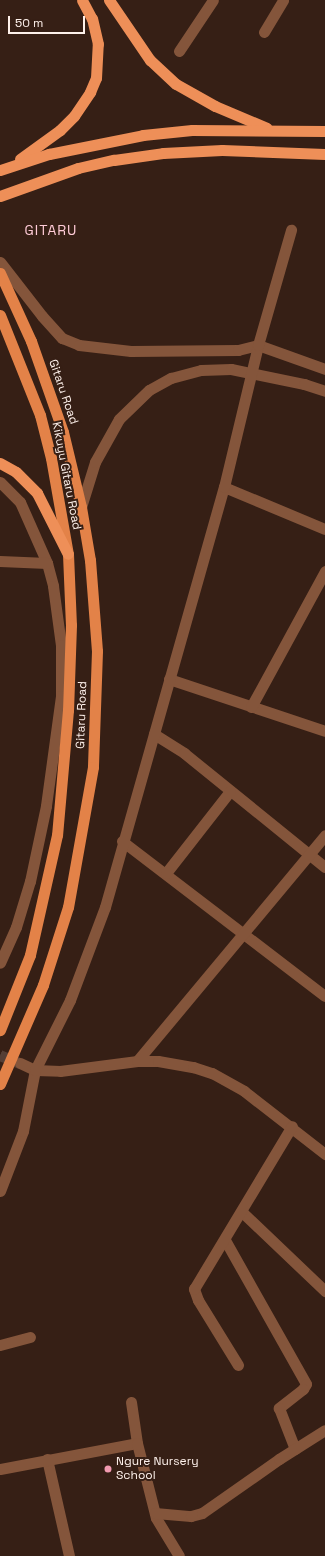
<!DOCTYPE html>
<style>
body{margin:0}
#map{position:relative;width:325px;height:1556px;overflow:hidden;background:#361f15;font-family:"Space Grotesk",sans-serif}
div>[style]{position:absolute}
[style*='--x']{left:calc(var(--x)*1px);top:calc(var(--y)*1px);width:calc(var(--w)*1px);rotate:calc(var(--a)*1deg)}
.minor-tunnel>*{height:11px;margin-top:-5.5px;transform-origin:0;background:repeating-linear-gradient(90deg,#543e35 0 11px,transparent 0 16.5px)}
.minor>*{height:11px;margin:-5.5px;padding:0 5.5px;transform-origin:5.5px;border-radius:5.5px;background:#84553b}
.primary>*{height:11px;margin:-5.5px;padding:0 5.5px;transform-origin:5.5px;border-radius:5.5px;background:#e38248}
.trunk>*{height:11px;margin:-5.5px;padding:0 5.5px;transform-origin:5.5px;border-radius:5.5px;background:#ee8f58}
.dots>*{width:11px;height:11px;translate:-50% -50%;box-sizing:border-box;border:2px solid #361f15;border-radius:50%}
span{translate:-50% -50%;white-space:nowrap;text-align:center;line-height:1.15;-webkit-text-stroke:4px #361f15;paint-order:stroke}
.street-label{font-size:12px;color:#fef1eb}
.poi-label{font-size:12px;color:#fef1eb}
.left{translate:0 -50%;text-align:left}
.quarter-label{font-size:14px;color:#ffcbd7;letter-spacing:1px}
.scale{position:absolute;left:8px;top:16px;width:77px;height:18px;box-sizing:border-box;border:2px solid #fef1eb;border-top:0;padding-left:5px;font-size:12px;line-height:14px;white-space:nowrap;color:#fef1eb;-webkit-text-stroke:3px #361f15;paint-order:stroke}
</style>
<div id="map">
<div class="minor-tunnel">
<i style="--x:0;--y:1055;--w:22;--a:22"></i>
</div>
<div class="minor">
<i style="--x:264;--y:32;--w:37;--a:-59"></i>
<i style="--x:179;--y:51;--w:61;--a:-56.3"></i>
<i style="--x:0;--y:262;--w:68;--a:52.1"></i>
<i style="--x:42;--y:316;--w:30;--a:48"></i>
<i style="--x:62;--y:338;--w:18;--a:22"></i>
<i style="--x:79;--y:345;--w:52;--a:6.6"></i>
<i style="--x:131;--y:351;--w:107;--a:-0.5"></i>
<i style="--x:238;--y:350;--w:21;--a:-14"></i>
<i style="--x:258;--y:345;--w:71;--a:19.7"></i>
<i style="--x:0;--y:482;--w:28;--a:45"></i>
<i style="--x:20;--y:502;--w:67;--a:66.1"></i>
<i style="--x:47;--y:563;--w:24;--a:75"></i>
<i style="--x:53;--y:586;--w:60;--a:82.3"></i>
<i style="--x:61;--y:645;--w:51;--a:90"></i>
<i style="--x:61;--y:696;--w:111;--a:97.8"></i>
<i style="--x:46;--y:806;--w:77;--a:102"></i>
<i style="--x:30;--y:881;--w:48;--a:106.9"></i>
<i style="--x:16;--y:927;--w:39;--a:114"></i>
<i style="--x:224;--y:487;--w:109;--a:22.6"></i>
<i style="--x:81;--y:507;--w:47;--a:-72.7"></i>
<i style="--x:95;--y:462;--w:49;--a:-60.8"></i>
<i style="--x:119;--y:419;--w:42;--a:-44"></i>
<i style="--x:149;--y:390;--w:25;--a:-29"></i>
<i style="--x:171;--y:378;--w:31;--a:-15"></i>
<i style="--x:201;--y:370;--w:30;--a:-2"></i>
<i style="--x:231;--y:369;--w:75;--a:11.6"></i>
<i style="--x:304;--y:384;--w:22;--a:18"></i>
<i style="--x:0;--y:561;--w:47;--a:2.4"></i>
<i style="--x:169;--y:679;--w:164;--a:18.4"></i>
<i style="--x:251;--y:707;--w:155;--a:-61.4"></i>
<i style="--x:154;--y:734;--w:36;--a:32"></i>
<i style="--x:184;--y:753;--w:181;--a:39"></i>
<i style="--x:122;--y:841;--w:255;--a:37.4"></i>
<i style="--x:166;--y:873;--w:104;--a:-52"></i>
<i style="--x:137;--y:1061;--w:294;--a:-50.2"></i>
<i style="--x:20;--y:1063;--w:17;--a:25"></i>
<i style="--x:35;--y:1070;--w:25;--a:2"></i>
<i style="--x:60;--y:1071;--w:78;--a:-7.4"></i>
<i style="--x:137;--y:1061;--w:21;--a:0"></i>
<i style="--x:158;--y:1061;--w:36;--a:10"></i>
<i style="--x:193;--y:1067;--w:20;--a:18"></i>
<i style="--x:212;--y:1073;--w:37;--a:29"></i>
<i style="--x:244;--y:1091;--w:103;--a:37.9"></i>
<i style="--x:0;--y:1191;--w:64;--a:-69"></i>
<i style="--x:23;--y:1131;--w:62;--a:-78.9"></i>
<i style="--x:35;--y:1070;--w:78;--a:-63.4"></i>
<i style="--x:70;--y:1000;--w:99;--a:-69.4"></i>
<i style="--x:105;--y:907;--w:437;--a:-74.2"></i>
<i style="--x:224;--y:487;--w:146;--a:-76.5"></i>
<i style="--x:258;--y:345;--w:120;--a:-74"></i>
<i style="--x:242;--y:1212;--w:115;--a:43.6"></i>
<i style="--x:225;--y:1240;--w:165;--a:60.6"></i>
<i style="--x:306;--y:1384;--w:6;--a:121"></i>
<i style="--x:303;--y:1389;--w:31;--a:142"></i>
<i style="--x:279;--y:1408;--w:44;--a:68.7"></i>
<i style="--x:0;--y:1345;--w:31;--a:-15"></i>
<i style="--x:238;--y:1365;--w:76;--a:-121.6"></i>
<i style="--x:198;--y:1300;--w:12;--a:-110"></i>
<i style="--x:194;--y:1289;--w:190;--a:-59"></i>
<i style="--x:131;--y:1402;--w:41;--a:81.7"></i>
<i style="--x:47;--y:1459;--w:99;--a:77.2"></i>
<i style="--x:0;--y:1469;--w:139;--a:-10.7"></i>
<i style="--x:137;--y:1443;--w:77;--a:75.8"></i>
<i style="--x:156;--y:1518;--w:44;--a:58.8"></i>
<i style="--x:155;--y:1513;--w:36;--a:5"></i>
<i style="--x:191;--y:1516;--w:11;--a:-15"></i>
<i style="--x:202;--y:1513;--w:94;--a:-35"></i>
<i style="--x:279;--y:1459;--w:54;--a:-32.2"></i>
</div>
<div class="primary">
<i style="--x:0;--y:273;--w:75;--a:65.5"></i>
<i style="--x:31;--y:341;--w:96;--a:70.6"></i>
<i style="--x:63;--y:432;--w:77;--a:76.5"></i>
<i style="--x:81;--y:507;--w:54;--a:80.4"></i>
<i style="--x:90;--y:560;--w:91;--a:85.6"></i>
<i style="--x:97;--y:651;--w:116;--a:92"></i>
<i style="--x:93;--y:767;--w:142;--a:100.1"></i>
<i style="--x:68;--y:907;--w:82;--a:107.8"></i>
<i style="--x:43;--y:985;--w:108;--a:113.5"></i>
<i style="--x:0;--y:315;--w:108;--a:68.2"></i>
<i style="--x:40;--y:415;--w:44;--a:75.7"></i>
<i style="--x:51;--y:458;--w:97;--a:80"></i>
<i style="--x:68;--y:554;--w:71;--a:87.6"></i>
<i style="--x:71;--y:625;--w:85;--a:92"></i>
<i style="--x:68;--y:710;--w:125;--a:95"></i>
<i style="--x:57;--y:835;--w:123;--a:102.7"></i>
<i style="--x:30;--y:955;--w:81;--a:111.8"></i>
</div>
<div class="trunk">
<i style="--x:109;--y:0;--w:73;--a:55.7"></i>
<i style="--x:150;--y:60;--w:35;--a:43"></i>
<i style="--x:176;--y:84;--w:45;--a:29.4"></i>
<i style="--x:215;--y:106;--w:56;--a:22.9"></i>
<i style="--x:20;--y:159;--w:49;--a:-35.9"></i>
<i style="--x:60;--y:130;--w:20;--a:-45"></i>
<i style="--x:74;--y:116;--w:29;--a:-56"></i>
<i style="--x:90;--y:92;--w:15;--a:-67"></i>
<i style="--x:96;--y:78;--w:34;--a:-87"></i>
<i style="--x:98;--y:44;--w:26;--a:-103"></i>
<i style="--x:92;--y:19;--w:21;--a:-118"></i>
<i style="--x:0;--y:170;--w:52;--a:-18.1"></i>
<i style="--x:49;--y:154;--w:96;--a:-11.4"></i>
<i style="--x:143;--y:135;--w:49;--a:-5.8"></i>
<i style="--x:192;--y:130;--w:133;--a:0.4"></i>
<i style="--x:0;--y:196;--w:83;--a:-19.7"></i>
<i style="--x:78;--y:168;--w:37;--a:-13"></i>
<i style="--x:114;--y:160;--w:49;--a:-8.1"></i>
<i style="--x:163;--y:153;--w:59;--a:-2.9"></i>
<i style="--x:222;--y:150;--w:103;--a:2.2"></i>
<i style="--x:0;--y:463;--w:18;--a:29"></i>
<i style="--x:16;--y:472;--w:30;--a:45"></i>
<i style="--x:37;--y:493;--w:68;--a:63.1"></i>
</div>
<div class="dots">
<i style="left:108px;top:1469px;background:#f29ab0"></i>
</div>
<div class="street-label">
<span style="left:63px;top:392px;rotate:71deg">Gitaru Road</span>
<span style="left:66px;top:476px;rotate:79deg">Kikuyu Gitaru Road</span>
<span style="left:82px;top:715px;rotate:-88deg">Gitaru Road</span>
</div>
<div class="poi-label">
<span class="left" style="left:116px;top:1469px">Ngure Nursery<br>School</span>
</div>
<div class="quarter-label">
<span style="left:51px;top:230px">GITARU</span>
</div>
<div class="scale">50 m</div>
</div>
